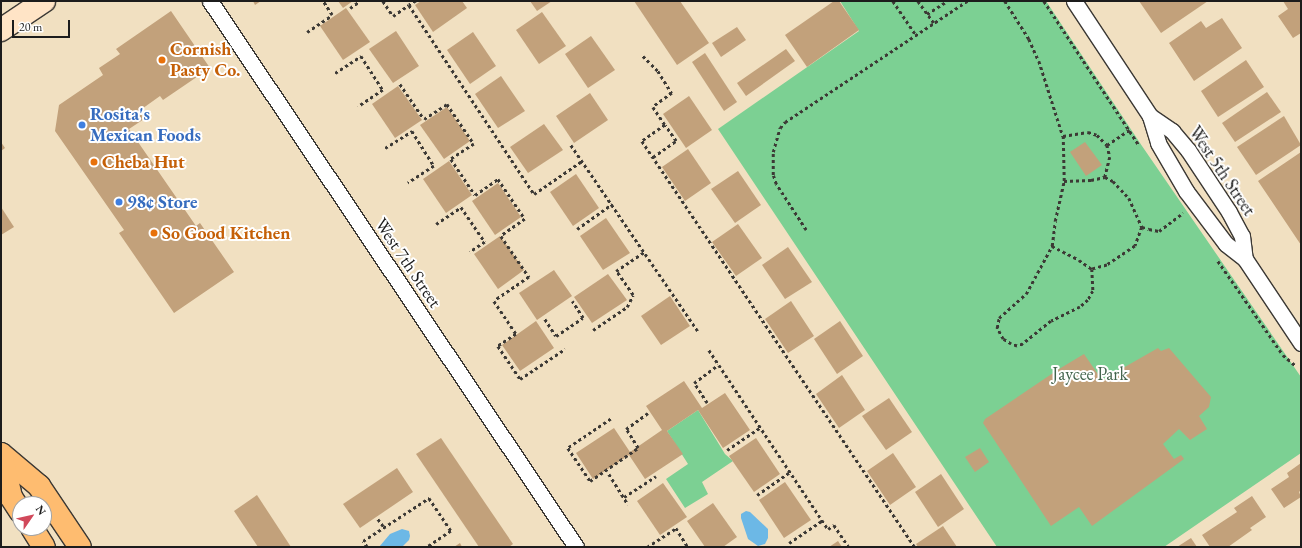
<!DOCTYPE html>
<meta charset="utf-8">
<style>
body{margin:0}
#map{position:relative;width:1302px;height:548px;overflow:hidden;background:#f1e0c1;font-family:"EB Garamond",serif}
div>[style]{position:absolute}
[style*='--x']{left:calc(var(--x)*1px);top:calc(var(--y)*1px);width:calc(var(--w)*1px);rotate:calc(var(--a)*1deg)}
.green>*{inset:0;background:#7cd093}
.water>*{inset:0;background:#6cb8e6}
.building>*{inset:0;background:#c2a17b}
.path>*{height:2.5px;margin-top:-1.25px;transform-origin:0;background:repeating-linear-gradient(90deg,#3c3935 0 3px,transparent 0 6px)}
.roads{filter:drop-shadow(1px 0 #3c3935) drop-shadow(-1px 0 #3c3935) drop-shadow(0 1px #3c3935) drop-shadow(0 -1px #3c3935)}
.street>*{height:15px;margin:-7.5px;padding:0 7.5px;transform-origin:7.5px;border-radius:7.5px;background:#fff}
.secondary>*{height:22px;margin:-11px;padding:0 11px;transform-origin:11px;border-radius:11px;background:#ffe4c6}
.primary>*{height:22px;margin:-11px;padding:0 11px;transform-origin:11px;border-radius:11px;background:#febc70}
.dots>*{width:11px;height:11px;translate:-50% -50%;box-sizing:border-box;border:2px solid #fff;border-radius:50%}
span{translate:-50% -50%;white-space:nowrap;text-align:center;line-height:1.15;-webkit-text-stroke:4px #fff;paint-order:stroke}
.food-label{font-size:18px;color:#c56008;font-weight:700}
.left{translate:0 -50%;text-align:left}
.shop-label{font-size:18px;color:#366cbe;font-weight:700}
.street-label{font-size:18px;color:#1c1c1c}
.park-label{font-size:18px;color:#42644c}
.frame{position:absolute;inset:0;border:2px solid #1c1c1c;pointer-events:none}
.north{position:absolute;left:12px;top:496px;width:40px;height:40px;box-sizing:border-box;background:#fff;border:1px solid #a4a4a4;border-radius:50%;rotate:56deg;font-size:11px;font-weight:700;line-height:16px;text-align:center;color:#1c1c1c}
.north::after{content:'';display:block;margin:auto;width:14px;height:18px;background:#d1495b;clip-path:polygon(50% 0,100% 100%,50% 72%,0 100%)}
.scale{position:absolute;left:12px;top:20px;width:58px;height:18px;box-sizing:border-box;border:2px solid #1c1c1c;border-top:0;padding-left:5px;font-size:12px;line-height:14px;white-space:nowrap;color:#1c1c1c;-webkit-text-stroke:3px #fff;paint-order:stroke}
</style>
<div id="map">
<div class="green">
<i style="clip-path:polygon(840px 1px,1046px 1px,1142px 146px,1301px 377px,1301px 453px,1164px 547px,997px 547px,718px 129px,859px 31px)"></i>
<i style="clip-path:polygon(698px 410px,725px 454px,733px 461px,702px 482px,708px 494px,685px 508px,666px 479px,688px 464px,667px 431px)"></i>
</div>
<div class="water">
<i style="clip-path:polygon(746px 511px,750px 512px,768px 529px,768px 538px,765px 544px,758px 546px,748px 539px,741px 518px,741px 514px)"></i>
<i style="clip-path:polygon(402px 529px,409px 531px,410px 536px,409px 540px,402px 547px,379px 547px,390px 534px)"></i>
</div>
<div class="building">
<i style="clip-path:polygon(253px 1px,261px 1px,255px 5px)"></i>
<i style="clip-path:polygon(338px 1px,353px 1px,343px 8px)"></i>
<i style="clip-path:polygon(421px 1px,462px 1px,467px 8px,433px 32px,415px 5px)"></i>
<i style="clip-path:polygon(530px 1px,552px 1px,537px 11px)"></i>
<i style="clip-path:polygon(634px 1px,680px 1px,709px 43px,677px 65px)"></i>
<i style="clip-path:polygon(834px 1px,839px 1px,859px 30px,807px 67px,785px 35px)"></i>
<i style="clip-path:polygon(1139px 1px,1208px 1px,1161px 33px)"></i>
<i style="clip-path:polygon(1283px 1px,1301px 1px,1301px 33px,1293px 38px,1278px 16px,1288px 9px)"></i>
<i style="clip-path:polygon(346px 8px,370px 42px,343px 60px,320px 26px)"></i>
<i style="clip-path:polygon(171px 11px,210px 68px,163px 100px,160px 96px,139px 111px,144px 119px,129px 129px,196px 226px,200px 223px,234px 272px,174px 313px,119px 233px,124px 230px,55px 131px,59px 105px,103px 75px,99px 68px,120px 54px,116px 49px)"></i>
<i style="clip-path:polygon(542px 12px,566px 46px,539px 64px,516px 30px)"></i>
<i style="clip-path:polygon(1222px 18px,1242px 48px,1194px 81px,1169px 43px,1201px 21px,1206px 28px)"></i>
<i style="clip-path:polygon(737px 27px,746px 40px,721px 57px,712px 43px)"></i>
<i style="clip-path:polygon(396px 31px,419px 66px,393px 83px,369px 49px)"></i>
<i style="clip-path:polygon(473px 32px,496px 66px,470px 84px,447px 50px)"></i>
<i style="clip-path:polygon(591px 36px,615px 70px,588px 88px,565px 54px)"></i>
<i style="clip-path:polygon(786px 49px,795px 61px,746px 96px,737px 83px)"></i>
<i style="clip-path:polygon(705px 53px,737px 102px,724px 111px,692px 62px)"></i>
<i style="clip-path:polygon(1246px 60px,1264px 87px,1218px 117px,1201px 91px)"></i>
<i style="clip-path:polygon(501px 76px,525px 111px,498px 128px,475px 94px)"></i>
<i style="clip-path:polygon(398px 86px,422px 120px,395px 138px,372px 104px)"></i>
<i style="clip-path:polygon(1267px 92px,1281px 112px,1235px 142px,1222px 123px)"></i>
<i style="clip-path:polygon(590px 93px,608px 120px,574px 143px,556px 116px)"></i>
<i style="clip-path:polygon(689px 96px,712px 130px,686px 148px,663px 114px)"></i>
<i style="clip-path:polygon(447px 107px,470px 141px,444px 159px,420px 125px)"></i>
<i style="clip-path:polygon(1284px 116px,1301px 145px,1256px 175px,1237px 147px)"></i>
<i style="clip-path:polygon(544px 124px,563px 150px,528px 173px,510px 147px)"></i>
<i style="clip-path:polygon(1px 142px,5px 148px,1px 151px)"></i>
<i style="clip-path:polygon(1085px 142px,1102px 165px,1086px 176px,1070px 152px)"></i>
<i style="clip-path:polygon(688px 149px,711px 183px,685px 201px,662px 167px)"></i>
<i style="clip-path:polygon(1301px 152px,1300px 186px,1301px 245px,1258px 181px)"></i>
<i style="clip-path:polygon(449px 161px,472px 195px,446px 213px,423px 179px)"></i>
<i style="clip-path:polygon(738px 171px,761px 205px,735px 223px,711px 189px)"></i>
<i style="clip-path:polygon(576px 174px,599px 208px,573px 226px,550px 192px)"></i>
<i style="clip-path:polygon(498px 183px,521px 217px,495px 235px,472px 201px)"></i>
<i style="clip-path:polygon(1px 207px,14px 227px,1px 235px)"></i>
<i style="clip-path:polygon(606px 218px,630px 253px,603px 270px,580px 236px)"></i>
<i style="clip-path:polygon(738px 224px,762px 258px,736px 276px,712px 242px)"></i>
<i style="clip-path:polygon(500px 236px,524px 270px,498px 289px,474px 254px)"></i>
<i style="clip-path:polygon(788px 247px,812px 282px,785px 299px,762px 265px)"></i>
<i style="clip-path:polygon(554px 270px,572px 296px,537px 320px,519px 293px)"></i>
<i style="clip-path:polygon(608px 274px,627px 300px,592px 323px,574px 297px)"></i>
<i style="clip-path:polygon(670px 296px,690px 326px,661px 345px,641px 316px)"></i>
<i style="clip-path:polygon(791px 301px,814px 336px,788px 353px,765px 319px)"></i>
<i style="clip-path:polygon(536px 321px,554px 348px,520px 371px,502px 345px)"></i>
<i style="clip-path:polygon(840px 321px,863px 356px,837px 374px,814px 339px)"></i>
<i style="clip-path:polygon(1158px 348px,1161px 351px,1169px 348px,1211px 397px,1209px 407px,1199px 416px,1207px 429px,1190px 440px,1179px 429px,1163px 444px,1174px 459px,1181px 455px,1184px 459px,1092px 526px,1079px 507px,1051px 526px,983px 423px,985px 419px,1059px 369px,1084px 354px,1102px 380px)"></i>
<i style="clip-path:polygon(842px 375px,865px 410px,839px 428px,816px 394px)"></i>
<i style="clip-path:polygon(684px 381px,702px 408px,725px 393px,750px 430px,723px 448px,698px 410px,667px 431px,683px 454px,645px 479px,629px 455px,593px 479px,576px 453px,614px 428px,630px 452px,662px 430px,646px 406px)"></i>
<i style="clip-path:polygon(889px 398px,912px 432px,886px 450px,862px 416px)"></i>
<i style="clip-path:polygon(441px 438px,513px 544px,509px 547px,479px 547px,416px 454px)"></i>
<i style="clip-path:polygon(756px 438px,780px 474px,754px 492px,729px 456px)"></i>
<i style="clip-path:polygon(980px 448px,989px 462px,975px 472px,965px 457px)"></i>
<i style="clip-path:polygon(893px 453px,916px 487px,890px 505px,867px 471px)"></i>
<i style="clip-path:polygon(1301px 463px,1301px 490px,1299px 492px,1301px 497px,1284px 508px,1271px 489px,1289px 477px,1287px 473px)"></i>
<i style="clip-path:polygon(397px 468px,413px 492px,360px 528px,343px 504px)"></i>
<i style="clip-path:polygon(941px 474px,964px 509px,938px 527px,915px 492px)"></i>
<i style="clip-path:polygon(785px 482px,811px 520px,784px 538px,759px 500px)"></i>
<i style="clip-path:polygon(663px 483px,687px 517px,660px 535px,637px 501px)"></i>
<i style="clip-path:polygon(257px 495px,291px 547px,258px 547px,234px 511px)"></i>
<i style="clip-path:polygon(1252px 496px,1266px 517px,1250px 528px,1252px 530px,1228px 547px,1210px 547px,1202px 535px,1237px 512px,1234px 508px)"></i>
<i style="clip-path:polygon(713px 503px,737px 537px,723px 547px,705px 547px,687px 521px)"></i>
<i style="clip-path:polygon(943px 526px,957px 547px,918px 547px,916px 544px)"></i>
<i style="clip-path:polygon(1191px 538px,1197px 547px,1177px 547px)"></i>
<i style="clip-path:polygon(838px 541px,842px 547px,829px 547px)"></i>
<i style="clip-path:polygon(460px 543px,462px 547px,454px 547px)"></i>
</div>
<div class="path">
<i style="--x:383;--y:1;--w:18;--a:56"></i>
<i style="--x:393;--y:16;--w:19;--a:-35"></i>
<i style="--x:416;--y:1;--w:8;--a:150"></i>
<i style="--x:409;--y:5;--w:227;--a:56.5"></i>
<i style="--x:534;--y:194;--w:58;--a:-34.5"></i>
<i style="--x:893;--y:1;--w:41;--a:55.9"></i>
<i style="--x:918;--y:1;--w:27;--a:54"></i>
<i style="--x:1005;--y:1;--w:45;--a:57.7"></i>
<i style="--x:1029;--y:39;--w:24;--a:66"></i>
<i style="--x:1039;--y:61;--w:79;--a:72.3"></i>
<i style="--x:1044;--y:1;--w:173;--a:56.6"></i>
<i style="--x:350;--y:8;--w:12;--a:-35"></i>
<i style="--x:927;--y:14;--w:24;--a:-33"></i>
<i style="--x:307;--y:32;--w:30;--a:-34"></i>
<i style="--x:332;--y:15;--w:17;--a:-123"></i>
<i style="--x:643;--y:56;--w:21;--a:45"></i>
<i style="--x:658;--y:71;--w:26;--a:58"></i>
<i style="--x:672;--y:93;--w:24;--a:144"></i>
<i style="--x:653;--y:107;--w:22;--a:56"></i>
<i style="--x:665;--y:125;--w:28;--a:145"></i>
<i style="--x:642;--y:141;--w:489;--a:56.1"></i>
<i style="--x:335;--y:73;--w:31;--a:-33"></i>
<i style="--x:361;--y:56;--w:40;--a:57.1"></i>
<i style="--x:383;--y:90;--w:30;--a:146"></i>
<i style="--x:400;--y:84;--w:42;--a:55.6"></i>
<i style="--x:424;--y:119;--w:27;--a:-33"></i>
<i style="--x:447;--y:104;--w:48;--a:56"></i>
<i style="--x:474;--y:144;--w:27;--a:147"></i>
<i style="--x:451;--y:159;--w:43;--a:56.3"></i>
<i style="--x:475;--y:195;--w:28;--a:-35"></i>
<i style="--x:498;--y:179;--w:48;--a:56"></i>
<i style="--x:525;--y:219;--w:29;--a:145"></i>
<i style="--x:501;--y:236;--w:50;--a:55.7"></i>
<i style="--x:529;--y:277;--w:42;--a:145.6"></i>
<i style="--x:494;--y:301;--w:40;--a:56"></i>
<i style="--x:516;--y:334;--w:22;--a:146"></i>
<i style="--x:498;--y:346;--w:40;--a:56"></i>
<i style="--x:520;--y:379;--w:54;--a:-33.7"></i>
<i style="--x:571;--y:145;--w:225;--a:55.7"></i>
<i style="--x:1107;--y:145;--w:27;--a:-34"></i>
<i style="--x:385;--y:148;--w:32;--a:-32"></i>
<i style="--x:412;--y:131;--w:41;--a:57.8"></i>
<i style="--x:434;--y:166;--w:31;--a:147"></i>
<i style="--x:653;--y:157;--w:28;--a:-35"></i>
<i style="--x:676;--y:141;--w:19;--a:-125"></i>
<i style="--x:1064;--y:181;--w:45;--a:-91.3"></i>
<i style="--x:1063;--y:136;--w:25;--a:-9"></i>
<i style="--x:1088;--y:132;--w:9;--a:18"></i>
<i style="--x:1097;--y:135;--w:14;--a:45"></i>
<i style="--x:1107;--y:145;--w:12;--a:76"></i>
<i style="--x:1110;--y:157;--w:21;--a:104"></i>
<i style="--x:436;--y:224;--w:30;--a:-34"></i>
<i style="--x:461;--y:207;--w:42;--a:55.6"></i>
<i style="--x:485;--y:242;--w:18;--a:146"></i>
<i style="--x:1142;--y:227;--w:20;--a:110"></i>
<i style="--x:1135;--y:246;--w:34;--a:146"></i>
<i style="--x:1107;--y:265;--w:16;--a:165"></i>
<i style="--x:1092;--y:269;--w:22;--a:87"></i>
<i style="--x:1093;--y:291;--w:10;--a:119"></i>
<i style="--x:1088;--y:300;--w:11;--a:139"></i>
<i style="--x:1080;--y:307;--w:32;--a:154"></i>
<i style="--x:1051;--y:321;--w:36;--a:141"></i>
<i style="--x:1023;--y:344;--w:6;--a:162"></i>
<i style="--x:1017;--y:346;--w:6;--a:-162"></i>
<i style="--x:1011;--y:344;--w:9;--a:-148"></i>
<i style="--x:1003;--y:339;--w:13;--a:-119"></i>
<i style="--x:997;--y:328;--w:10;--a:-79"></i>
<i style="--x:999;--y:318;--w:36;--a:-42"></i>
<i style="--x:1026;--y:294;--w:55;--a:-61.6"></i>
<i style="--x:1052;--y:246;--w:25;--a:-83"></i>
<i style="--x:1055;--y:221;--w:41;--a:-77.3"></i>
<i style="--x:1064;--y:181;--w:27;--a:-2"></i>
<i style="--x:1091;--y:180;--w:14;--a:-12"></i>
<i style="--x:1105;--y:177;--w:9;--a:27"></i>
<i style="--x:1113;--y:181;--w:23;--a:47"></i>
<i style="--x:1129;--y:198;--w:32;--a:66"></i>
<i style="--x:1142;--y:227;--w:7;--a:16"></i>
<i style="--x:1149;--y:229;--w:10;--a:11"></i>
<i style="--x:1159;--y:231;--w:30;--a:-37"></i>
<i style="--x:577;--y:229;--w:43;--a:-35.5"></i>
<i style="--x:806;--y:230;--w:55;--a:-123.1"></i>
<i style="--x:776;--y:184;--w:9;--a:-108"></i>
<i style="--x:773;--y:175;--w:23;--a:-90"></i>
<i style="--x:773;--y:152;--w:25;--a:-74"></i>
<i style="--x:780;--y:128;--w:8;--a:-50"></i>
<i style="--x:785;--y:122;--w:219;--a:-33.6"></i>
<i style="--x:1052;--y:246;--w:30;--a:27"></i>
<i style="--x:1079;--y:260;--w:16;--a:35"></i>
<i style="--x:1218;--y:261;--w:114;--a:55.3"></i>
<i style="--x:1283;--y:355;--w:16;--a:40"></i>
<i style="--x:545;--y:319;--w:20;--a:57"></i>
<i style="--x:556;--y:336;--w:32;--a:-34"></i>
<i style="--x:583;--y:318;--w:20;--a:-123"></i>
<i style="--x:593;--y:330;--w:41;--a:-34.1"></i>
<i style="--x:627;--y:307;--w:13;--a:-63"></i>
<i style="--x:633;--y:295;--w:29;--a:-125"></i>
<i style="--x:616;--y:271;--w:34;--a:-34"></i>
<i style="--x:709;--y:350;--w:215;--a:56.4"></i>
<i style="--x:828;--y:529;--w:7;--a:-34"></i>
<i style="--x:834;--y:525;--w:27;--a:56"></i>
<i style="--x:707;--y:403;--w:24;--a:-123"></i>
<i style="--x:694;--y:383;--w:30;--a:-37"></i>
<i style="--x:611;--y:419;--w:52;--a:146"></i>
<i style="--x:568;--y:448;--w:40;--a:56"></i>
<i style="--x:590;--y:481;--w:58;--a:-34.5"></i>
<i style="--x:638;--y:448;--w:22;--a:-122"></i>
<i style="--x:626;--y:429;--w:27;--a:-36"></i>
<i style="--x:727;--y:450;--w:40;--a:-34"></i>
<i style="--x:609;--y:474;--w:36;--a:58"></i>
<i style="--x:757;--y:495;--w:40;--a:-34.9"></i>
<i style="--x:624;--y:497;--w:38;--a:-33"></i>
<i style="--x:378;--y:519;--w:10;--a:53"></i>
<i style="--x:789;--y:543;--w:40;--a:-34"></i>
<i style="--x:367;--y:547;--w:7;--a:-124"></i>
<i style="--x:363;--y:541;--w:79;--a:-33.1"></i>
<i style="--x:429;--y:498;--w:40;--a:56"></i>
<i style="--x:451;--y:531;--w:29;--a:146"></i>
<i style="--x:647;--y:547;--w:35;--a:-33"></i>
<i style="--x:676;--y:528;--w:22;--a:58"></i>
</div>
<div class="roads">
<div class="street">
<i style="--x:210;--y:1;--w:657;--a:56.16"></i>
<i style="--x:1074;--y:1;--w:138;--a:56.5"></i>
<i style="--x:1150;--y:116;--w:28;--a:73"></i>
<i style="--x:1158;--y:143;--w:56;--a:59.7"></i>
<i style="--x:1186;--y:191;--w:66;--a:53"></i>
<i style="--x:1226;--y:244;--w:24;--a:38"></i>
<i style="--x:1245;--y:259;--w:101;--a:56.3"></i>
<i style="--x:1150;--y:116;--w:27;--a:34"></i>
<i style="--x:1172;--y:131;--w:25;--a:50"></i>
<i style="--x:1188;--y:150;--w:74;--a:56.5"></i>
<i style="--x:1229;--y:212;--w:27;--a:62"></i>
<i style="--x:1242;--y:236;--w:23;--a:83"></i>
</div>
<div class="secondary">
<i style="--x:1;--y:30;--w:52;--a:-34"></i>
</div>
<div class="primary">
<i style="--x:1;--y:454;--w:50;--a:40.1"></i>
<i style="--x:39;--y:486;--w:73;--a:56.1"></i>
<i style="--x:1;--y:454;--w:44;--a:76.9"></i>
<i style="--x:11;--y:497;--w:17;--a:57"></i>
<i style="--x:32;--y:528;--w:22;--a:58"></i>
</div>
</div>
<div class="dots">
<i style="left:162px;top:60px;background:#e8710a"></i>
<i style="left:82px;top:125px;background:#3f7fe0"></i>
<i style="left:94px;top:162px;background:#e8710a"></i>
<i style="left:119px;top:202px;background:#3f7fe0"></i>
<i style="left:154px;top:233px;background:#e8710a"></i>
</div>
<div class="food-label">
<span class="left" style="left:170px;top:60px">Cornish<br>Pasty Co.</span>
<span class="left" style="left:102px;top:162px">Cheba Hut</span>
<span class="left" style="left:162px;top:233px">So Good Kitchen</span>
</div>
<div class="shop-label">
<span class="left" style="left:90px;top:125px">Rosita's<br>Mexican Foods</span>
<span class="left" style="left:127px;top:202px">98¢ Store</span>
</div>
<div class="street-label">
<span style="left:1222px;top:171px;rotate:56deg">West 5th Street</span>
<span style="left:408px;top:263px;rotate:56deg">West 7th Street</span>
</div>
<div class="park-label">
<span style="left:1090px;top:374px">Jaycee Park</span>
</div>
<div class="frame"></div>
<div class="north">N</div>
<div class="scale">20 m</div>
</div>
